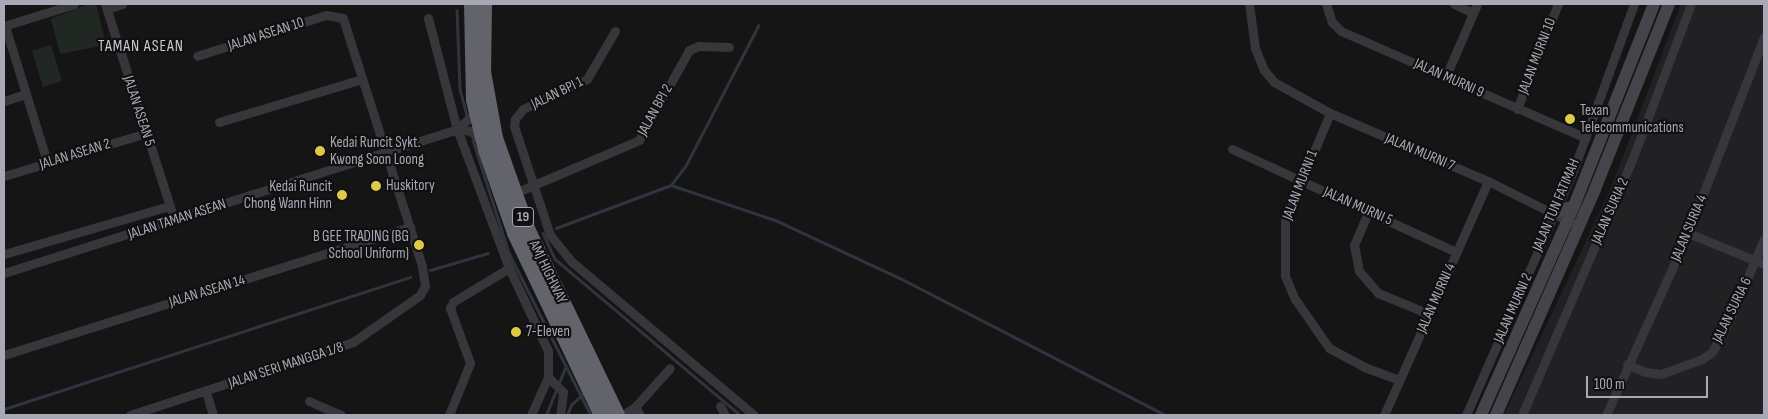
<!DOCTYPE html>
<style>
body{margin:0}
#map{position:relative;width:1768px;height:419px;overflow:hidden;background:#151516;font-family:"Sofia Sans Condensed",sans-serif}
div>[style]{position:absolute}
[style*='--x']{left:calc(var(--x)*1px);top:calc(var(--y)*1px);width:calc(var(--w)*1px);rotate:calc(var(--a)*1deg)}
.built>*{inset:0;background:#212123}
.green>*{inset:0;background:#212823}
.stream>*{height:2.5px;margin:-1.25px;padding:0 1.25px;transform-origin:1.25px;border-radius:1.25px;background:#2f353e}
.street>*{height:9px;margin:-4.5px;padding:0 4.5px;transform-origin:4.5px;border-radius:4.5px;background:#36363b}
.secondary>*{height:12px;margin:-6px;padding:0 6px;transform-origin:6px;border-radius:6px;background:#44454b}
.highway>*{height:16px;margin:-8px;padding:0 8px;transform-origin:8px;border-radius:8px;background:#63636b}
.dots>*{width:14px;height:14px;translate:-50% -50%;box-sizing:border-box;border:2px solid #101011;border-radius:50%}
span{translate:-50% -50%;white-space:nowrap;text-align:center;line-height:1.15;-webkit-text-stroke:4.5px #101011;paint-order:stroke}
.shield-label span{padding:1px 4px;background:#101011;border:1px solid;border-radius:4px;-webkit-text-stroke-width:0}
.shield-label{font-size:14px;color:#a8a9b5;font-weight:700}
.street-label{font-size:15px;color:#a8a9b5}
.poi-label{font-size:15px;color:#a8a9b5}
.left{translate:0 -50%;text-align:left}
.right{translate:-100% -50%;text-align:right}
.neighbourhood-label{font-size:16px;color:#c9c9d2;letter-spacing:1px}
.frame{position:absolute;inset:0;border:5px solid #a8a9b5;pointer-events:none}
.scale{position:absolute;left:1586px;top:376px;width:122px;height:22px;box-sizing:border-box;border:2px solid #a8a9b5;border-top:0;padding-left:6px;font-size:15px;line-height:18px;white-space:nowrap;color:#a8a9b5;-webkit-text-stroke:4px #101011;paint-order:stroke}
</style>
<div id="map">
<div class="built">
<i style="clip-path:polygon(1681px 4px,1764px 4px,1764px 415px,1504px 415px,1610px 190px)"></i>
</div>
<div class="green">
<i style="clip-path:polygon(88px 4px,96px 4px,106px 45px,60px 54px,51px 19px)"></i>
<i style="clip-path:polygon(51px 45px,62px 81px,43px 87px,32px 51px)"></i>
</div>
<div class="stream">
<i style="--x:457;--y:10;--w:79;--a:87.8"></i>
<i style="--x:460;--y:89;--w:27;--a:75"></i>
<i style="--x:473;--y:140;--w:119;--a:72.3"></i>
<i style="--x:509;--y:253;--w:182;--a:63.2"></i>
<i style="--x:671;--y:185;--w:110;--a:18.6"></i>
<i style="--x:775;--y:220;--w:138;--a:24.9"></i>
<i style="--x:900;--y:278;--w:299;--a:27.3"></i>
<i style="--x:556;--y:228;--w:123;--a:-20.5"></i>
<i style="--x:671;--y:185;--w:25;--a:-53"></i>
<i style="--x:686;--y:165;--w:157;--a:-62.6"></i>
<i style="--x:543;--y:233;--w:29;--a:65"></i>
<i style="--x:555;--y:259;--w:242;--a:40.1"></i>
<i style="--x:430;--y:270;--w:60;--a:-16.3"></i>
<i style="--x:4;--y:409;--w:427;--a:-18"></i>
<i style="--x:546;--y:415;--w:51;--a:-68"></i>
<i style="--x:567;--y:415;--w:11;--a:-68"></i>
<i style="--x:571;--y:405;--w:16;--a:-43"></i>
</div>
<div class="street">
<i style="--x:105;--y:4;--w:226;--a:72.2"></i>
<i style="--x:1249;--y:4;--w:44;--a:82.2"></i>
<i style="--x:1255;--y:48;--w:24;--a:68"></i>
<i style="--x:1264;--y:70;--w:16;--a:50"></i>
<i style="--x:1274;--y:82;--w:64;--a:29"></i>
<i style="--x:1330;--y:113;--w:172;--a:23.3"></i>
<i style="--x:1488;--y:181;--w:94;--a:26.6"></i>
<i style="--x:1326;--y:4;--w:19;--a:72"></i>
<i style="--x:1332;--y:22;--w:13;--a:45"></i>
<i style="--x:1341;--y:31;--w:267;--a:23.6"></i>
<i style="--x:1454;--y:4;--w:21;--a:25"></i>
<i style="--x:107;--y:9;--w:16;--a:-18"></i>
<i style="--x:428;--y:18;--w:115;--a:75.4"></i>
<i style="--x:457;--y:129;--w:148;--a:69.5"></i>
<i style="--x:509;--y:268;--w:92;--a:64.8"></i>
<i style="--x:548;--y:351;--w:26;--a:90"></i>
<i style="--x:548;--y:377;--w:42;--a:114.1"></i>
<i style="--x:4;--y:26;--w:73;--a:-17.4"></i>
<i style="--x:5;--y:26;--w:142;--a:72.8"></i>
<i style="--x:615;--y:31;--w:56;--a:120.3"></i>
<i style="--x:587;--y:79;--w:71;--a:154.9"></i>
<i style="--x:523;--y:109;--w:13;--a:129"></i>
<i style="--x:515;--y:119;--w:7;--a:98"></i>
<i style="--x:514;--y:126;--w:115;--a:71.7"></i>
<i style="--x:550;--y:235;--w:35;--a:51"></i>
<i style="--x:572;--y:262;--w:238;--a:40.1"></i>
<i style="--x:1446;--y:76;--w:78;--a:-66.7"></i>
<i style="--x:4;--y:101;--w:23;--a:-18"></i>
<i style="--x:1517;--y:109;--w:113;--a:-68.7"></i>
<i style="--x:1330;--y:113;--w:117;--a:112.6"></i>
<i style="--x:1285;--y:221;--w:55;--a:90"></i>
<i style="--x:1285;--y:276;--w:25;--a:67"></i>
<i style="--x:1295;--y:299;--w:60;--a:55.2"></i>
<i style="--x:1329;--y:348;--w:40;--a:28"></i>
<i style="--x:1364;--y:367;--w:37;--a:20"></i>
<i style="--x:219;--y:122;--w:149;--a:-16.7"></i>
<i style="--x:457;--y:129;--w:25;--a:-42"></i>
<i style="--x:1232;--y:149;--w:247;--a:24.7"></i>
<i style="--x:4;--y:176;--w:148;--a:-16.8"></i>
<i style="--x:515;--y:193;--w:135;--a:-23.1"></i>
<i style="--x:639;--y:140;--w:103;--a:-60.9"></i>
<i style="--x:689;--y:50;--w:11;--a:-22"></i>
<i style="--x:699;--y:46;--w:30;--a:2"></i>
<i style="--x:1369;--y:210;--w:38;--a:113"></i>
<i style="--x:1354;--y:245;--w:26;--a:79"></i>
<i style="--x:1359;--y:271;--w:29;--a:49"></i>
<i style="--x:1378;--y:293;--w:55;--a:22.4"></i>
<i style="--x:1688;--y:233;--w:82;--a:22.2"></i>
<i style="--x:4;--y:254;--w:172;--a:-16.2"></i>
<i style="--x:4;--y:273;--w:475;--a:-17.6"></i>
<i style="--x:457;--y:129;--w:14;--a:8"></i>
<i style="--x:471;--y:131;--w:14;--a:45"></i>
<i style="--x:4;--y:355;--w:426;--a:-17.5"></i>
<i style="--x:1627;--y:364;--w:20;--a:24"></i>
<i style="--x:1645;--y:372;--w:16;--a:7"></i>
<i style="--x:1661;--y:374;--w:44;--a:-20.1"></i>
<i style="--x:1702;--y:359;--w:12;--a:-35"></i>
<i style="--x:1712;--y:352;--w:35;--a:-61"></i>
<i style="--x:1729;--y:321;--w:89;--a:-66.9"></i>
<i style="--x:548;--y:377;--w:21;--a:45"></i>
<i style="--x:563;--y:392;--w:23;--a:97"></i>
<i style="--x:206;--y:392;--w:24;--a:73"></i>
<i style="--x:309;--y:401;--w:35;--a:24"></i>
<i style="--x:720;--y:406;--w:10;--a:61"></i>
<i style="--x:635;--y:407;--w:52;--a:-48.1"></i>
<i style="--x:130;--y:415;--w:235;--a:-18.1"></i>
<i style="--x:353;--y:342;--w:82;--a:-35"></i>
<i style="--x:420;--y:295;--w:10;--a:-61"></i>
<i style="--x:425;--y:286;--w:20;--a:-99"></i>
<i style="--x:422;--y:266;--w:260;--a:-107.7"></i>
<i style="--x:343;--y:18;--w:17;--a:-170"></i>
<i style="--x:326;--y:15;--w:135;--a:162.4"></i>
<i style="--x:449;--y:415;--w:56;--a:-68"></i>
<i style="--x:470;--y:363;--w:59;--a:-110"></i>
<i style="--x:450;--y:308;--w:7;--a:-63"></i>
<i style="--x:453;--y:302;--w:66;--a:-31.3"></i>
<i style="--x:623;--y:415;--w:14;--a:-34"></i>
<i style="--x:635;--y:407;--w:9;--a:58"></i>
<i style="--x:1384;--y:415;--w:256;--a:-66"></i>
<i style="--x:1466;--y:415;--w:263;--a:-66.3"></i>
<i style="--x:1572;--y:174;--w:181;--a:-70"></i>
<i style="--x:1522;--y:415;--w:278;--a:-66.7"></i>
<i style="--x:1632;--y:160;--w:167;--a:-69.3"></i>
<i style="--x:1606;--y:415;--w:200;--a:-65.7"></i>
<i style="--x:1688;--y:233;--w:210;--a:-68.8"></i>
</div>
<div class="secondary">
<i style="--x:1554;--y:213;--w:21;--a:-19"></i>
<i style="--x:1481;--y:415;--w:229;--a:-66"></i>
<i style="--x:1574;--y:206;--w:217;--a:-68.4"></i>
<i style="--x:1496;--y:415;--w:247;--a:-66.3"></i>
<i style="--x:1595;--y:189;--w:199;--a:-68.2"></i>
</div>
<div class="highway">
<i style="--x:472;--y:4;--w:96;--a:88.8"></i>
<i style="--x:474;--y:100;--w:51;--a:76.5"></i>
<i style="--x:486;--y:150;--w:88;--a:70.7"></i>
<i style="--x:515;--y:233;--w:202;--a:64.5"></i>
<i style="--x:484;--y:4;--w:68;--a:90.8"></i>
<i style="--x:483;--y:72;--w:67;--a:79.7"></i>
<i style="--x:495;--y:138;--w:99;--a:70.5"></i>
<i style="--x:528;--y:231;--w:204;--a:64.2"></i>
</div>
<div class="dots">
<i style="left:1570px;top:119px;background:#dfca45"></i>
<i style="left:320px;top:151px;background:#dfca45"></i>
<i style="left:376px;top:186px;background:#dfca45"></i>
<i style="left:342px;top:195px;background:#dfca45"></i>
<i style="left:419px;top:245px;background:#dfca45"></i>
<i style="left:516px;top:332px;background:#dfca45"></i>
</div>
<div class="shield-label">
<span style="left:523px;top:217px">19</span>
</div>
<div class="street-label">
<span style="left:266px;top:34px;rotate:-18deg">JALAN ASEAN 10</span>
<span style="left:1537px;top:56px;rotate:-69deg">JALAN MURNI 10</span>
<span style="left:1449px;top:78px;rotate:24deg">JALAN MURNI 9</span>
<span style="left:557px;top:93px;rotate:-26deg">JALAN BPI 1</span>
<span style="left:655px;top:110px;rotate:-61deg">JALAN BPI 2</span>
<span style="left:139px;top:111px;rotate:72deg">JALAN ASEAN 5</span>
<span style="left:1420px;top:152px;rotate:23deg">JALAN MURNI 7</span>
<span style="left:75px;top:154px;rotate:-17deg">JALAN ASEAN 2</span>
<span style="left:1300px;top:185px;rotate:-69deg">JALAN MURNI 1</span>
<span style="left:1556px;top:205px;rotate:-67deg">JALAN TUN FATIMAH</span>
<span style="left:1358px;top:206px;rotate:24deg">JALAN MURNI 5</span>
<span style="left:1610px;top:211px;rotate:-66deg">JALAN SURIA 2</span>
<span style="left:177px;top:219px;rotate:-18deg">JALAN TAMAN ASEAN</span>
<span style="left:1689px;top:228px;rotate:-67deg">JALAN SURIA 4</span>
<span style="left:548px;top:272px;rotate:64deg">AMJ HIGHWAY</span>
<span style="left:207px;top:291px;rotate:-17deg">JALAN ASEAN 14</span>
<span style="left:1436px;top:298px;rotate:-66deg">JALAN MURNI 4</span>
<span style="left:1513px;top:308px;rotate:-66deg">JALAN MURNI 2</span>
<span style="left:1732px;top:310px;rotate:-64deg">JALAN SURIA 6</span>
<span style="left:286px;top:365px;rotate:-18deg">JALAN SERI MANGGA 1/8</span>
</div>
<div class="poi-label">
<span class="left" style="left:1580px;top:119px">Texan<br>Telecommunications</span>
<span class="left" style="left:330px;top:151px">Kedai Runcit Sykt.<br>Kwong Soon Loong</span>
<span class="right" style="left:332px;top:195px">Kedai Runcit<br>Chong Wann Hinn</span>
<span class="left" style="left:386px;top:186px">Huskitory</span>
<span class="right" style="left:409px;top:245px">B GEE TRADING (BG<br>School Uniform)</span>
<span class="left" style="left:526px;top:332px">7-Eleven</span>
</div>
<div class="neighbourhood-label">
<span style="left:141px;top:47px">TAMAN ASEAN</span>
</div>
<div class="frame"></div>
<div class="scale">100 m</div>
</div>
